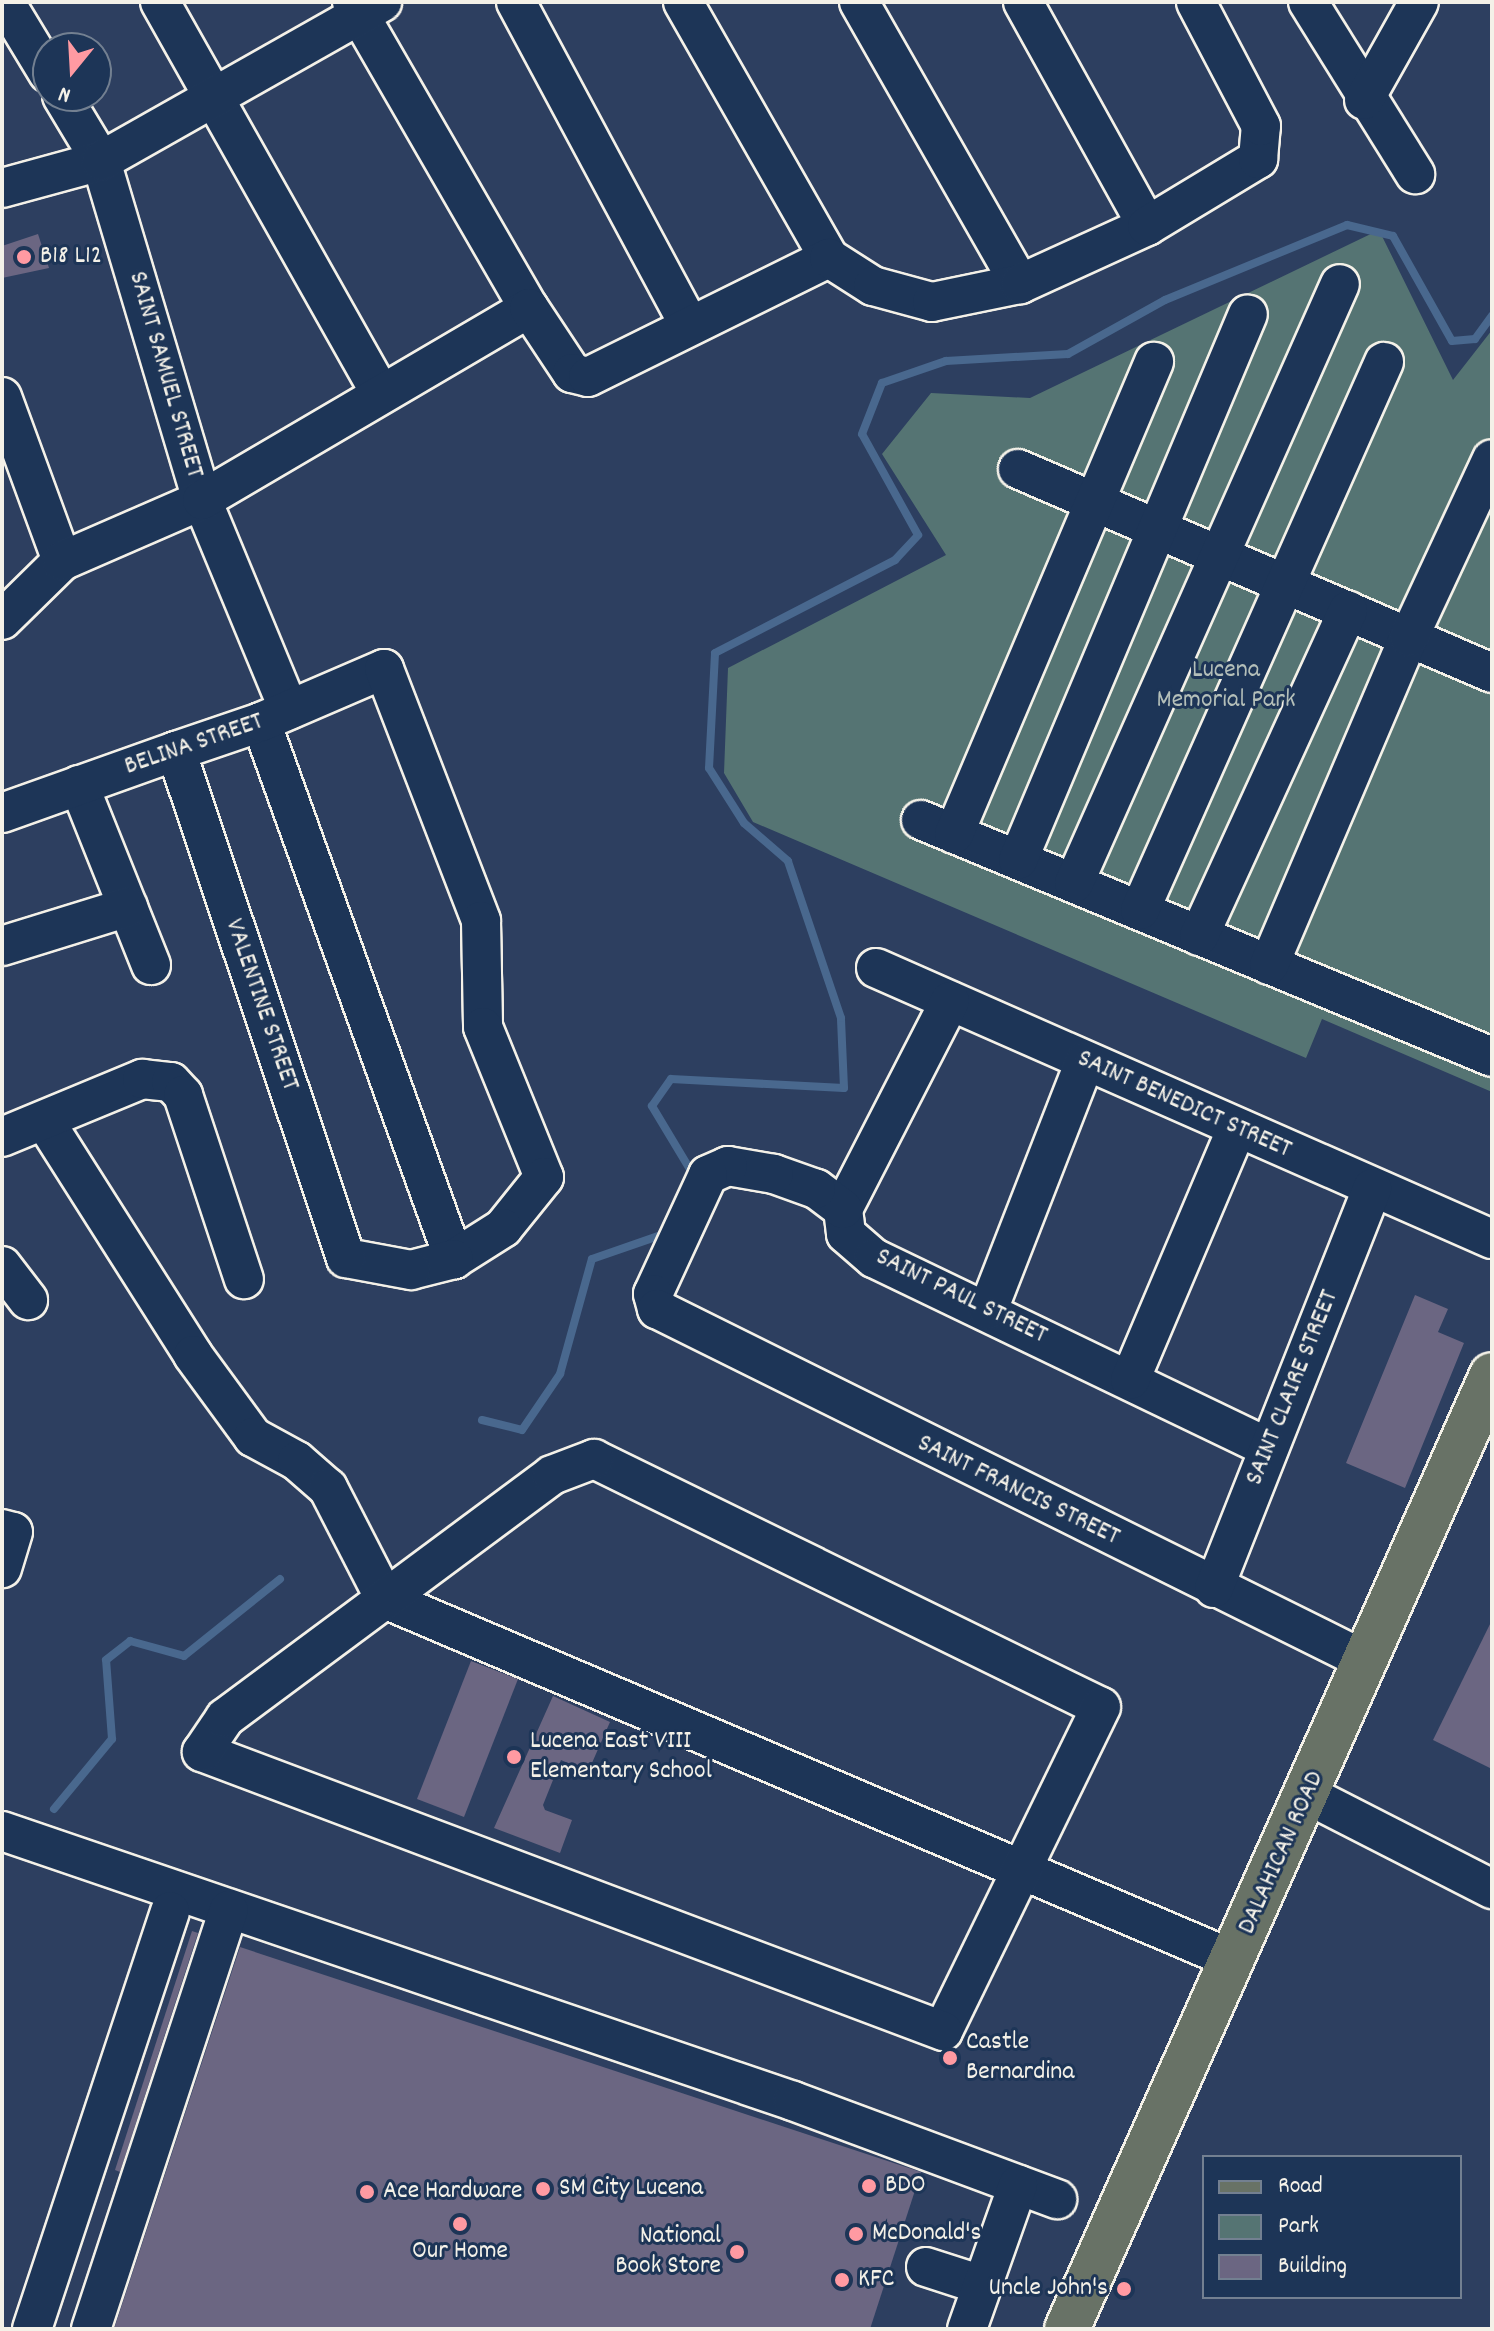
<!DOCTYPE html>
<style>
body{margin:0}
#map{position:relative;width:1494px;height:2331px;overflow:hidden;background:#2d3f60;font-family:Dekko,sans-serif}
div>[style]{position:absolute}
[style*='--x']{left:calc(var(--x)*1px);top:calc(var(--y)*1px);width:calc(var(--w)*1px);rotate:calc(var(--a)*1deg)}
.green>*{inset:0;background:#557473}
.stream>*{height:8px;margin:-4px;padding:0 4px;transform-origin:4px;border-radius:4px;background:#49688e}
.building>*{inset:0;background:#6b6682}
.roads{filter:drop-shadow(2px 0 #f4f1e8) drop-shadow(-2px 0 #f4f1e8) drop-shadow(0 2px #f4f1e8) drop-shadow(0 -2px #f4f1e8)}
.minor>*{height:38px;margin:-19px;padding:0 19px;transform-origin:19px;border-radius:19px;background:#1d3557}
.major>*{height:44px;margin:-22px;padding:0 22px;transform-origin:22px;border-radius:22px;background:#687266}
.dots>*{width:22px;height:22px;translate:-50% -50%;box-sizing:border-box;border:4px solid #1d3557;border-radius:50%}
span{translate:-50% -50%;white-space:nowrap;text-align:center;line-height:1.15;-webkit-text-stroke:6px #1d3557;paint-order:stroke}
.poi-label{font-size:26px;color:#f4f1e8}
.left{translate:0 -50%;text-align:left}
.right{translate:-100% -50%;text-align:right}
.street-label{font-size:26px;color:#f4f1e8}
.park-label{font-size:26px;color:#b4bfb9}
.frame{position:absolute;inset:0;border:4px solid #f4f1e8;pointer-events:none}
.legend{position:absolute;left:1202px;top:2155px;width:260px;height:144px;box-sizing:border-box;background:#1d3557;border:2px solid #738091;margin:0;padding:10px 14px;list-style:none;font-size:24px;color:#f4f1e8}
.legend li{display:flex;align-items:center;gap:16px;height:40px}
.legend b{width:40px;border:2px solid #738091}
.north{position:absolute;left:32px;top:32px;width:80px;height:80px;box-sizing:border-box;background:#1d3557;border:2px solid #738091;border-radius:50%;rotate:198deg;font-size:22px;font-weight:700;line-height:32px;text-align:center;color:#f4f1e8}
.north::after{content:'';display:block;margin:auto;width:28px;height:36px;background:#ff9aa2;clip-path:polygon(50% 0,100% 100%,50% 72%,0 100%)}
</style>
<div id="map">
<div class="green">
<i style="clip-path:polygon(1379px 230px,1453px 380px,1492px 330px,1492px 1092px,1322px 1019px,1306px 1058px,753px 822px,724px 773px,728px 668px,946px 555px,882px 454px,931px 393px,1030px 398px)"></i>
</div>
<div class="stream">
<i style="--x:689;--y:1177;--w:6;--a:-72"></i>
<i style="--x:691;--y:1171;--w:76;--a:-121"></i>
<i style="--x:652;--y:1106;--w:33;--a:-55"></i>
<i style="--x:671;--y:1079;--w:173;--a:3"></i>
<i style="--x:844;--y:1088;--w:70;--a:-92.5"></i>
<i style="--x:841;--y:1018;--w:166;--a:-108.7"></i>
<i style="--x:788;--y:861;--w:58;--a:-139.2"></i>
<i style="--x:744;--y:823;--w:65;--a:-122.5"></i>
<i style="--x:709;--y:768;--w:115;--a:-87"></i>
<i style="--x:715;--y:653;--w:203;--a:-27.3"></i>
<i style="--x:895;--y:560;--w:34;--a:-47"></i>
<i style="--x:918;--y:535;--w:115;--a:-119"></i>
<i style="--x:862;--y:434;--w:55;--a:-68.6"></i>
<i style="--x:882;--y:383;--w:68;--a:-19"></i>
<i style="--x:946;--y:361;--w:122;--a:-3.3"></i>
<i style="--x:1068;--y:354;--w:111;--a:-29.1"></i>
<i style="--x:1165;--y:300;--w:197;--a:-22.4"></i>
<i style="--x:1347;--y:225;--w:47;--a:13.4"></i>
<i style="--x:1393;--y:236;--w:120;--a:60.7"></i>
<i style="--x:1452;--y:341;--w:23;--a:-5"></i>
<i style="--x:1475;--y:339;--w:29;--a:-54"></i>
<i style="--x:482;--y:1420;--w:41;--a:14"></i>
<i style="--x:522;--y:1430;--w:68;--a:-55.8"></i>
<i style="--x:560;--y:1374;--w:119;--a:-74.5"></i>
<i style="--x:592;--y:1259;--w:79;--a:-19.1"></i>
<i style="--x:54;--y:1809;--w:91;--a:-50.4"></i>
<i style="--x:112;--y:1739;--w:79;--a:-94.3"></i>
<i style="--x:106;--y:1660;--w:31;--a:-38"></i>
<i style="--x:130;--y:1641;--w:56;--a:15.5"></i>
<i style="--x:184;--y:1656;--w:123;--a:-38.7"></i>
</div>
<div class="building">
<i style="clip-path:polygon(38px 234px,49px 268px,2px 278px,2px 246px)"></i>
<i style="clip-path:polygon(1415px 1295px,1448px 1309px,1438px 1332px,1464px 1343px,1405px 1488px,1346px 1463px)"></i>
<i style="clip-path:polygon(1492px 1620px,1492px 1769px,1433px 1740px)"></i>
<i style="clip-path:polygon(471px 1661px,518px 1679px,464px 1817px,417px 1799px)"></i>
<i style="clip-path:polygon(553px 1696px,610px 1722px,588px 1772px,561px 1760px,543px 1805px,545px 1810px,572px 1820px,560px 1853px,494px 1828px)"></i>
<i style="clip-path:polygon(192px 1931px,198px 1933px,120px 2172px,115px 2170px)"></i>
<i style="clip-path:polygon(240px 1947px,921px 2172px,870px 2329px,114px 2329px)"></i>
</div>
<div class="roads">
<div class="minor">
<i style="--x:5;--y:2;--w:83;--a:58.8"></i>
<i style="--x:160;--y:2;--w:450;--a:60.6"></i>
<i style="--x:352;--y:2;--w:354;--a:60"></i>
<i style="--x:516;--y:2;--w:366;--a:61.8"></i>
<i style="--x:683;--y:2;--w:295;--a:60.3"></i>
<i style="--x:859;--y:2;--w:325;--a:60.3"></i>
<i style="--x:1023;--y:2;--w:256;--a:61"></i>
<i style="--x:1308;--y:2;--w:203;--a:58.1"></i>
<i style="--x:62;--y:96;--w:76;--a:59"></i>
<i style="--x:101;--y:161;--w:354;--a:73.4"></i>
<i style="--x:202;--y:500;--w:227;--a:67.5"></i>
<i style="--x:1364;--y:100;--w:112;--a:-60.7"></i>
<i style="--x:2;--y:188;--w:103;--a:-15.3"></i>
<i style="--x:101;--y:161;--w:323;--a:-29.5"></i>
<i style="--x:2;--y:397;--w:175;--a:69.9"></i>
<i style="--x:1018;--y:469;--w:516;--a:23.29"></i>
<i style="--x:2;--y:620;--w:84;--a:-44.5"></i>
<i style="--x:62;--y:561;--w:153;--a:-23.5"></i>
<i style="--x:202;--y:500;--w:379;--a:-30.4"></i>
<i style="--x:529;--y:308;--w:78;--a:56.5"></i>
<i style="--x:572;--y:373;--w:16;--a:14"></i>
<i style="--x:588;--y:377;--w:269;--a:-26.3"></i>
<i style="--x:829;--y:258;--w:52;--a:32.5"></i>
<i style="--x:873;--y:286;--w:61;--a:15.2"></i>
<i style="--x:932;--y:302;--w:90;--a:-11.6"></i>
<i style="--x:1020;--y:284;--w:140;--a:-24.5"></i>
<i style="--x:1147;--y:226;--w:130;--a:-31.1"></i>
<i style="--x:1258;--y:159;--w:33;--a:-85"></i>
<i style="--x:1261;--y:126;--w:140;--a:-117.7"></i>
<i style="--x:261;--y:722;--w:571;--a:70.23"></i>
<i style="--x:79;--y:785;--w:194;--a:68.2"></i>
<i style="--x:2;--y:813;--w:185;--a:-19.6"></i>
<i style="--x:176;--y:751;--w:90;--a:-18.8"></i>
<i style="--x:261;--y:722;--w:134;--a:-23.3"></i>
<i style="--x:384;--y:669;--w:270;--a:68.9"></i>
<i style="--x:481;--y:921;--w:106;--a:88.9"></i>
<i style="--x:483;--y:1027;--w:162;--a:67.9"></i>
<i style="--x:544;--y:1177;--w:65;--a:128.8"></i>
<i style="--x:503;--y:1228;--w:58;--a:147.7"></i>
<i style="--x:454;--y:1259;--w:44;--a:165.7"></i>
<i style="--x:411;--y:1270;--w:66;--a:-169.5"></i>
<i style="--x:346;--y:1258;--w:535;--a:-108.54"></i>
<i style="--x:921;--y:820;--w:618;--a:22.54"></i>
<i style="--x:954;--y:834;--w:513;--a:-67.04"></i>
<i style="--x:1018;--y:860;--w:592;--a:-67.16"></i>
<i style="--x:1074;--y:883;--w:655;--a:-66.06"></i>
<i style="--x:1140;--y:910;--w:600;--a:-66"></i>
<i style="--x:1199;--y:936;--w:358;--a:-65.4"></i>
<i style="--x:2;--y:946;--w:132;--a:-17.2"></i>
<i style="--x:1269;--y:965;--w:357;--a:-66.9"></i>
<i style="--x:1409;--y:637;--w:196;--a:-65"></i>
<i style="--x:876;--y:968;--w:673;--a:23.75"></i>
<i style="--x:950;--y:1001;--w:234;--a:117.2"></i>
<i style="--x:843;--y:1209;--w:25;--a:83"></i>
<i style="--x:846;--y:1234;--w:37;--a:41"></i>
<i style="--x:874;--y:1258;--w:438;--a:25.7"></i>
<i style="--x:46;--y:1123;--w:275;--a:57.6"></i>
<i style="--x:193;--y:1355;--w:102;--a:53.8"></i>
<i style="--x:253;--y:1437;--w:50;--a:28.6"></i>
<i style="--x:297;--y:1461;--w:41;--a:41.1"></i>
<i style="--x:328;--y:1488;--w:125;--a:62.8"></i>
<i style="--x:385;--y:1599;--w:923;--a:23.04"></i>
<i style="--x:2;--y:1137;--w:152;--a:-22.5"></i>
<i style="--x:142;--y:1079;--w:29;--a:6"></i>
<i style="--x:171;--y:1082;--w:18;--a:47"></i>
<i style="--x:183;--y:1095;--w:194;--a:71.7"></i>
<i style="--x:843;--y:1209;--w:34;--a:-143"></i>
<i style="--x:816;--y:1189;--w:45;--a:-160.3"></i>
<i style="--x:774;--y:1174;--w:47;--a:-170.1"></i>
<i style="--x:728;--y:1166;--w:22;--a:156"></i>
<i style="--x:708;--y:1175;--w:131;--a:114.8"></i>
<i style="--x:653;--y:1294;--w:16;--a:75"></i>
<i style="--x:657;--y:1309;--w:792;--a:26.4"></i>
<i style="--x:2;--y:1266;--w:43;--a:52.6"></i>
<i style="--x:988;--y:1310;--w:267;--a:-68.7"></i>
<i style="--x:1130;--y:1380;--w:274;--a:-67"></i>
<i style="--x:594;--y:1459;--w:564;--a:26.07"></i>
<i style="--x:1101;--y:1707;--w:360;--a:116"></i>
<i style="--x:943;--y:2031;--w:792;--a:-159.37"></i>
<i style="--x:202;--y:1752;--w:41;--a:-55.9"></i>
<i style="--x:225;--y:1718;--w:407;--a:-36.6"></i>
<i style="--x:552;--y:1475;--w:45;--a:-20.9"></i>
<i style="--x:2;--y:1529;--w:11;--a:15"></i>
<i style="--x:13;--y:1532;--w:38;--a:107"></i>
<i style="--x:1214;--y:1588;--w:430;--a:-68.4"></i>
<i style="--x:1308;--y:1795;--w:207;--a:27.1"></i>
<i style="--x:2;--y:1831;--w:836;--a:18.85"></i>
<i style="--x:793;--y:2101;--w:282;--a:20.4"></i>
<i style="--x:926;--y:2267;--w:59;--a:17.8"></i>
<i style="--x:32;--y:2329;--w:440;--a:-71.7"></i>
<i style="--x:91;--y:2329;--w:441;--a:-71.8"></i>
<i style="--x:967;--y:2329;--w:153;--a:-70.5"></i>
</div>
<div class="major">
<i style="--x:1067;--y:2329;--w:1044;--a:-65.99"></i>
</div>
</div>
<div class="dots">
<i style="left:24px;top:257px;background:#ff9aa2"></i>
<i style="left:514px;top:1757px;background:#ff9aa2"></i>
<i style="left:950px;top:2058px;background:#ff9aa2"></i>
<i style="left:869px;top:2186px;background:#ff9aa2"></i>
<i style="left:543px;top:2189px;background:#ff9aa2"></i>
<i style="left:367px;top:2192px;background:#ff9aa2"></i>
<i style="left:460px;top:2224px;background:#ff9aa2"></i>
<i style="left:856px;top:2234px;background:#ff9aa2"></i>
<i style="left:737px;top:2252px;background:#ff9aa2"></i>
<i style="left:842px;top:2280px;background:#ff9aa2"></i>
<i style="left:1124px;top:2289px;background:#ff9aa2"></i>
</div>
<div class="poi-label">
<span class="left" style="left:40px;top:257px">B18 L12</span>
<span class="left" style="left:530px;top:1757px">Lucena East VIII<br>Elementary School</span>
<span class="left" style="left:966px;top:2058px">Castle<br>Bernardina</span>
<span class="left" style="left:885px;top:2186px">BDO</span>
<span class="left" style="left:559px;top:2189px">SM City Lucena</span>
<span class="left" style="left:383px;top:2192px">Ace Hardware</span>
<span class="left" style="left:872px;top:2234px">McDonald's</span>
<span class="right" style="left:721px;top:2252px">National<br>Book Store</span>
<span style="left:460px;top:2252px">Our Home</span>
<span class="left" style="left:858px;top:2280px">KFC</span>
<span class="right" style="left:1108px;top:2289px">Uncle John's</span>
</div>
<div class="street-label">
<span style="left:165px;top:375px;rotate:74deg">SAINT SAMUEL STREET</span>
<span style="left:194px;top:745px;rotate:-19deg">BELINA STREET</span>
<span style="left:261px;top:1005px;rotate:71deg">VALENTINE STREET</span>
<span style="left:1184px;top:1105px;rotate:24deg">SAINT BENEDICT STREET</span>
<span style="left:961px;top:1297px;rotate:26deg">SAINT PAUL STREET</span>
<span style="left:1293px;top:1388px;rotate:-68deg">SAINT CLAIRE STREET</span>
<span style="left:1018px;top:1491px;rotate:26deg">SAINT FRANCIS STREET</span>
<span style="left:1282px;top:1853px;rotate:-66deg">DALAHICAN ROAD</span>
</div>
<div class="park-label">
<span style="left:1226px;top:686px">Lucena<br>Memorial Park</span>
</div>
<div class="frame"></div>
<ul class="legend">
<li><b style="height:10px;background:#687266"></b>Road</li>
<li><b style="height:22px;background:#557473"></b>Park</li>
<li><b style="height:22px;background:#6b6682"></b>Building</li>
</ul>
<div class="north">N</div>
</div>
